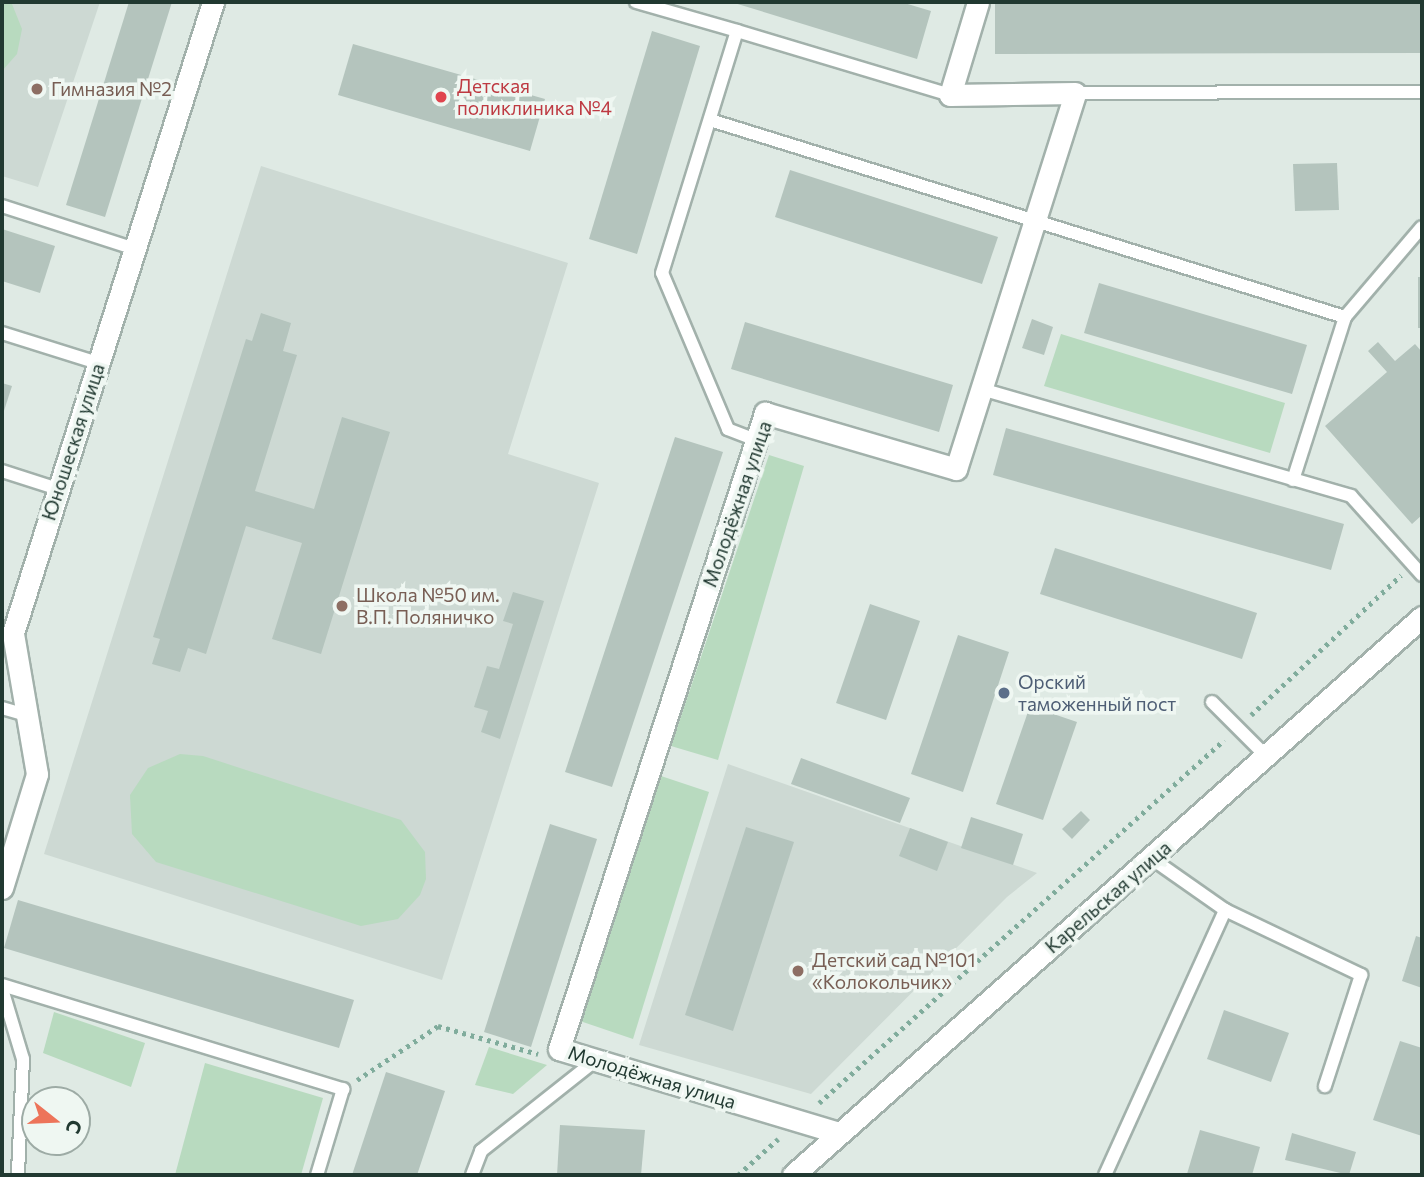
<!DOCTYPE html>
<meta charset="utf-8">
<style>
body{margin:0}
#map{position:relative;width:1424px;height:1177px;overflow:hidden;background:#dfeae4;font-family:Commissioner,sans-serif}
div>[style]{position:absolute}
[style*='--x']{left:calc(var(--x)*1px);top:calc(var(--y)*1px);width:calc(var(--w)*1px);rotate:calc(var(--a)*1deg)}
.built>*{inset:0;background:#cdd9d3}
.green>*{inset:0;background:#b8dabf}
.building>*{inset:0;background:#b4c4bd}
.path>*{height:4.5px;margin-top:-2.25px;transform-origin:0;background:repeating-linear-gradient(90deg,#80ac9c 0 3.5px,transparent 0 8.5px)}
.roads{filter:drop-shadow(2px 0 #a2b1ab) drop-shadow(-2px 0 #a2b1ab) drop-shadow(0 2px #a2b1ab) drop-shadow(0 -2px #a2b1ab)}
.service>*{height:12px;margin:-6px;padding:0 6px;transform-origin:6px;border-radius:6px;background:#fff}
.minor>*{height:21px;margin:-10.5px;padding:0 10.5px;transform-origin:10.5px;border-radius:10.5px;background:#fff}
.tertiary>*{height:21px;margin:-10.5px;padding:0 10.5px;transform-origin:10.5px;border-radius:10.5px;background:#fff}
.dots>*{width:19px;height:19px;translate:-50% -50%;box-sizing:border-box;border:4px solid #eff7f2;border-radius:50%}
span{translate:-50% -50%;white-space:nowrap;text-align:center;line-height:1.15;-webkit-text-stroke:7px #eff7f2;paint-order:stroke}
.health-label{font-size:19px;color:#be3a42}
.left{translate:0 -50%;text-align:left}
.education-label{font-size:19px;color:#785e54}
.street-label{font-size:19px;color:#213931}
.service-label{font-size:19px;color:#4e5e75}
.frame{position:absolute;inset:0;border:4px solid #213931;pointer-events:none}
.north{position:absolute;left:21px;top:1086px;width:70px;height:70px;box-sizing:border-box;background:#eff7f2;border:2px solid #9daba5;border-radius:50%;rotate:108deg;font-size:19px;font-weight:700;line-height:28px;text-align:center;color:#213931}
.north::after{content:'';display:block;margin:auto;width:24px;height:32px;background:#ed745a;clip-path:polygon(50% 0,100% 100%,50% 72%,0 100%)}
</style>
<div id="map">
<div class="built">
<i style="clip-path:polygon(2px 2px,100px 2px,38px 187px,2px 176px)"></i>
<i style="clip-path:polygon(261px 166px,568px 263px,508px 454px,599px 483px,442px 980px,44px 854px)"></i>
<i style="clip-path:polygon(728px 764px,1037px 873px,1007px 897px,811px 1094px,639px 1045px)"></i>
</div>
<div class="green">
<i style="clip-path:polygon(2px 2px,12px 4px,22px 29px,17px 54px,2px 71px)"></i>
<i style="clip-path:polygon(1061px 334px,1285px 403px,1270px 453px,1044px 386px)"></i>
<i style="clip-path:polygon(769px 455px,804px 466px,718px 760px,671px 746px)"></i>
<i style="clip-path:polygon(180px 754px,203px 756px,401px 820px,425px 852px,426px 879px,420px 895px,398px 919px,361px 926px,156px 862px,132px 834px,130px 795px,148px 768px)"></i>
<i style="clip-path:polygon(658px 775px,709px 792px,633px 1039px,580px 1021px)"></i>
<i style="clip-path:polygon(54px 1012px,145px 1043px,131px 1087px,43px 1053px)"></i>
<i style="clip-path:polygon(489px 1047px,547px 1065px,513px 1094px,475px 1085px)"></i>
<i style="clip-path:polygon(205px 1063px,323px 1098px,301px 1175px,175px 1175px)"></i>
</div>
<div class="building">
<i style="clip-path:polygon(129px 2px,172px 2px,105px 217px,66px 205px)"></i>
<i style="clip-path:polygon(731px 2px,901px 2px,931px 11px,917px 59px)"></i>
<i style="clip-path:polygon(995px 2px,1422px 2px,1422px 53px,995px 54px)"></i>
<i style="clip-path:polygon(652px 31px,700px 46px,637px 254px,589px 239px)"></i>
<i style="clip-path:polygon(353px 44px,545px 99px,530px 151px,338px 95px)"></i>
<i style="clip-path:polygon(1337px 163px,1339px 210px,1295px 211px,1293px 164px)"></i>
<i style="clip-path:polygon(790px 170px,998px 237px,982px 284px,775px 217px)"></i>
<i style="clip-path:polygon(2px 229px,55px 246px,40px 293px,2px 281px)"></i>
<i style="clip-path:polygon(1418px 277px,1422px 277px,1422px 328px,1418px 328px)"></i>
<i style="clip-path:polygon(1099px 283px,1307px 345px,1292px 394px,1084px 333px)"></i>
<i style="clip-path:polygon(261px 313px,291px 323px,283px 351px,297px 355px,255px 491px,314px 509px,342px 417px,390px 432px,321px 654px,272px 639px,302px 543px,246px 526px,206px 654px,188px 648px,180px 672px,152px 664px,160px 639px,153px 637px,246px 339px,252px 341px)"></i>
<i style="clip-path:polygon(1032px 319px,1053px 327px,1044px 355px,1022px 348px)"></i>
<i style="clip-path:polygon(745px 322px,953px 385px,939px 432px,731px 369px)"></i>
<i style="clip-path:polygon(1378px 342px,1395px 361px,1415px 344px,1422px 352px,1422px 515px,1412px 524px,1325px 426px,1387px 372px,1368px 351px)"></i>
<i style="clip-path:polygon(2px 383px,12px 386px,2px 417px)"></i>
<i style="clip-path:polygon(1006px 428px,1344px 524px,1331px 570px,993px 475px)"></i>
<i style="clip-path:polygon(675px 437px,723px 452px,612px 787px,565px 772px)"></i>
<i style="clip-path:polygon(1055px 548px,1257px 613px,1242px 659px,1040px 594px)"></i>
<i style="clip-path:polygon(513px 592px,544px 601px,500px 739px,481px 732px,488px 711px,474px 707px,487px 666px,499px 669px,513px 624px,503px 621px)"></i>
<i style="clip-path:polygon(870px 604px,920px 621px,886px 720px,836px 703px)"></i>
<i style="clip-path:polygon(958px 635px,1009px 652px,963px 792px,911px 774px)"></i>
<i style="clip-path:polygon(1030px 706px,1077px 722px,1043px 820px,996px 804px)"></i>
<i style="clip-path:polygon(801px 758px,910px 798px,900px 823px,791px 784px)"></i>
<i style="clip-path:polygon(1081px 811px,1090px 820px,1072px 839px,1062px 829px)"></i>
<i style="clip-path:polygon(971px 817px,1023px 834px,1013px 865px,961px 848px)"></i>
<i style="clip-path:polygon(550px 824px,597px 839px,531px 1047px,484px 1032px)"></i>
<i style="clip-path:polygon(746px 827px,794px 842px,733px 1031px,685px 1015px)"></i>
<i style="clip-path:polygon(910px 828px,948px 842px,937px 871px,899px 856px)"></i>
<i style="clip-path:polygon(18px 900px,354px 1000px,339px 1048px,4px 948px)"></i>
<i style="clip-path:polygon(1416px 936px,1422px 938px,1422px 988px,1402px 981px)"></i>
<i style="clip-path:polygon(1224px 1010px,1289px 1033px,1271px 1082px,1207px 1059px)"></i>
<i style="clip-path:polygon(1400px 1041px,1422px 1048px,1422px 1136px,1373px 1120px)"></i>
<i style="clip-path:polygon(386px 1072px,445px 1091px,417px 1175px,352px 1175px)"></i>
<i style="clip-path:polygon(560px 1125px,645px 1130px,641px 1175px,557px 1175px)"></i>
<i style="clip-path:polygon(1200px 1130px,1260px 1147px,1252px 1175px,1187px 1174px)"></i>
<i style="clip-path:polygon(1292px 1133px,1356px 1152px,1349px 1175px,1285px 1160px)"></i>
</div>
<div class="path">
<i style="--x:1251;--y:715;--w:205;--a:-43"></i>
<i style="--x:357;--y:1080;--w:97;--a:-33.7"></i>
<i style="--x:438;--y:1026;--w:104;--a:15.6"></i>
<i style="--x:819;--y:1103;--w:544;--a:-41.87"></i>
<i style="--x:738;--y:1175;--w:54;--a:-42"></i>
</div>
<div class="roads">
<div class="service">
<i style="--x:636;--y:2;--w:105;--a:16"></i>
<i style="--x:1075;--y:93;--w:347;--a:-0.2"></i>
<i style="--x:710;--y:120;--w:665;--a:17.24"></i>
<i style="--x:2;--y:206;--w:140;--a:17.9"></i>
<i style="--x:2;--y:333;--w:101;--a:17.4"></i>
<i style="--x:981;--y:389;--w:385;--a:16.1"></i>
<i style="--x:1351;--y:496;--w:106;--a:48.1"></i>
<i style="--x:756;--y:440;--w:30;--a:-159"></i>
<i style="--x:728;--y:429;--w:169;--a:-112.9"></i>
<i style="--x:662;--y:273;--w:253;--a:-72.8"></i>
<i style="--x:737;--y:31;--w:222;--a:16.7"></i>
<i style="--x:2;--y:471;--w:59;--a:17.8"></i>
<i style="--x:1293;--y:480;--w:171;--a:-72.3"></i>
<i style="--x:1345;--y:317;--w:118;--a:-49.5"></i>
<i style="--x:1212;--y:702;--w:76;--a:45"></i>
<i style="--x:2;--y:708;--w:26;--a:16"></i>
<i style="--x:1151;--y:858;--w:90;--a:35.1"></i>
<i style="--x:1225;--y:910;--w:151;--a:25.5"></i>
<i style="--x:1361;--y:975;--w:117;--a:108"></i>
<i style="--x:2;--y:985;--w:357;--a:17"></i>
<i style="--x:343;--y:1089;--w:90;--a:106.8"></i>
<i style="--x:2;--y:989;--w:73;--a:73.3"></i>
<i style="--x:23;--y:1059;--w:116;--a:92.5"></i>
<i style="--x:472;--y:1175;--w:26;--a:-69"></i>
<i style="--x:481;--y:1151;--w:147;--a:-38.4"></i>
<i style="--x:1105;--y:1175;--w:291;--a:-65.6"></i>
</div>
<div class="minor">
<i style="--x:2;--y:888;--w:119;--a:-72.9"></i>
<i style="--x:37;--y:774;--w:143;--a:-99.7"></i>
<i style="--x:13;--y:633;--w:662;--a:-72.41"></i>
<i style="--x:839;--y:1133;--w:292;--a:-163.3"></i>
<i style="--x:559;--y:1049;--w:669;--a:-72.05"></i>
<i style="--x:765;--y:413;--w:199;--a:16.3"></i>
<i style="--x:956;--y:469;--w:394;--a:-72.4"></i>
<i style="--x:1075;--y:93;--w:125;--a:179.1"></i>
<i style="--x:950;--y:95;--w:97;--a:-73.2"></i>
</div>
<div class="tertiary">
<i style="--x:793;--y:1175;--w:841;--a:-41.58"></i>
</div>
</div>
<div class="dots">
<i style="left:37px;top:89px;background:#8d6e63"></i>
<i style="left:441px;top:97px;background:#e0444e"></i>
<i style="left:342px;top:606px;background:#8d6e63"></i>
<i style="left:1004px;top:693px;background:#5c6f8a"></i>
<i style="left:798px;top:971px;background:#8d6e63"></i>
</div>
<div class="health-label">
<span class="left" style="left:457px;top:97px">Детская<br>поликлиника №4</span>
</div>
<div class="education-label">
<span class="left" style="left:51px;top:89px">Гимназия №2</span>
<span class="left" style="left:356px;top:606px">Школа №50 им.<br>В.П. Поляничко</span>
<span class="left" style="left:812px;top:971px">Детский сад №101<br>«Колокольчик»</span>
</div>
<div class="street-label">
<span style="left:73px;top:442px;rotate:-72deg">Юношеская улица</span>
<span style="left:737px;top:504px;rotate:-71deg">Молодёжная улица</span>
<span style="left:1108px;top:897px;rotate:-41deg">Карельская улица</span>
<span style="left:652px;top:1077px;rotate:17deg">Молодёжная улица</span>
</div>
<div class="service-label">
<span class="left" style="left:1018px;top:693px">Орский<br>таможенный пост</span>
</div>
<div class="frame"></div>
<div class="north">С</div>
</div>
